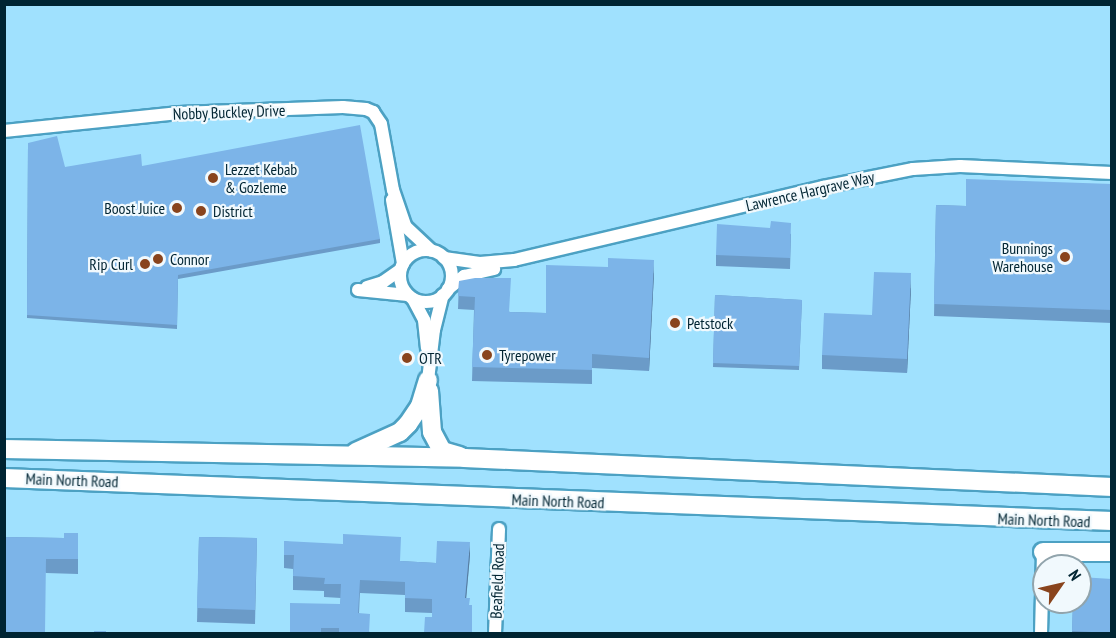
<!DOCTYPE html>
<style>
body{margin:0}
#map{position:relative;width:1116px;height:638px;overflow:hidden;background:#a0e1fe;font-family:"PT Sans Narrow",sans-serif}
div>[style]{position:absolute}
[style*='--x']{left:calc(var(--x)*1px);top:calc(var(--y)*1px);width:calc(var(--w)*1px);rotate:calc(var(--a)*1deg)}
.roads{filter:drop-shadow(2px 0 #4ca1c3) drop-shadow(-2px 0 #4ca1c3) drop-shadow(0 2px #4ca1c3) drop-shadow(0 -2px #4ca1c3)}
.minor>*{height:12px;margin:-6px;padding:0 6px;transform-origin:6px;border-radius:6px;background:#fff}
.minor>.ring{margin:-6px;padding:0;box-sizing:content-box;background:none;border:12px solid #fff;border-radius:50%}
.highway>*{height:18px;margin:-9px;padding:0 9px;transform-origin:9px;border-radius:9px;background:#fff}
.wall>*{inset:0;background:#6b9bc8}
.shaded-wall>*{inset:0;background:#577ea2}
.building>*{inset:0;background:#7cb4e8}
.dots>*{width:16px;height:16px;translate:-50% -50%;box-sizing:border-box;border:3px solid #f1f9fd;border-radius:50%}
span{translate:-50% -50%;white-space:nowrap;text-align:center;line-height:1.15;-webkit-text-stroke:4.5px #f1f9fd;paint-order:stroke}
.street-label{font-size:16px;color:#002432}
.poi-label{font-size:16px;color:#002432}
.left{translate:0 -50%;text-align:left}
.right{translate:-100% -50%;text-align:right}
.frame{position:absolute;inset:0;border:6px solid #002432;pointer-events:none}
.north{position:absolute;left:1032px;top:554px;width:60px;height:60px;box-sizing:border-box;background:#f1f9fd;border:2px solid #91a4ac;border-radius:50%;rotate:56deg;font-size:16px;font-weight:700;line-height:24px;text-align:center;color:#002432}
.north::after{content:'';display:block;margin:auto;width:21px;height:27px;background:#89441d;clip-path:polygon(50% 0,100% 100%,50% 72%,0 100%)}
</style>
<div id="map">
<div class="roads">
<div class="minor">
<i style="--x:4;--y:131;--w:176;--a:-5.9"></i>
<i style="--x:179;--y:113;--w:164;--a:-2.1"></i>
<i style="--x:343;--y:107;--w:23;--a:5"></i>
<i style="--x:366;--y:109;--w:8;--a:23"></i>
<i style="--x:373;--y:112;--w:14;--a:56"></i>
<i style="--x:381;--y:124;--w:67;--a:79.7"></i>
<i style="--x:393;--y:190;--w:39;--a:71"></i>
<i style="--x:406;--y:227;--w:35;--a:43"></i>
<i style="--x:392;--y:200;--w:65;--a:80.2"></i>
<i class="ring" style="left:400px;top:250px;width:40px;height:40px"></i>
<i style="--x:444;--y:258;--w:36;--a:8"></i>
<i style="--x:480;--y:263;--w:34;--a:-5"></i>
<i style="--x:514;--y:260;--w:318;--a:-13.3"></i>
<i style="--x:823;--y:187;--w:92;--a:-11.3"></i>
<i style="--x:913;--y:169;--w:47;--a:-3.7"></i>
<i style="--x:960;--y:166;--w:152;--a:2.6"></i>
<i style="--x:367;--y:287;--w:17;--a:-17"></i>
<i style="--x:383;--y:282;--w:21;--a:-35"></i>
<i style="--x:448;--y:289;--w:21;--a:-39"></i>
<i style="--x:464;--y:276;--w:31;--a:-13"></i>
<i style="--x:358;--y:290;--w:50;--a:5.7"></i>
<i style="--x:413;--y:299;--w:24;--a:62"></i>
<i style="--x:424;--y:320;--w:28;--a:84"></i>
<i style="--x:428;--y:380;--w:50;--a:-83.2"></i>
<i style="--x:434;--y:330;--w:36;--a:-76"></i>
<i style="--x:495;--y:634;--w:105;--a:-87.8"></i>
<i style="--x:1041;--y:634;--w:82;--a:-88.6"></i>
</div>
<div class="highway">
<i style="--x:429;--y:391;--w:41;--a:85.8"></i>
<i style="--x:432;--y:432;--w:21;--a:62"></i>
<i style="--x:442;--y:451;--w:18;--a:16"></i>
<i style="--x:4;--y:449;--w:460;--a:1.1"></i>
<i style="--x:464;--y:458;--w:649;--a:2.56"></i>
<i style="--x:356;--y:452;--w:48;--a:-24.4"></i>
<i style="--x:400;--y:432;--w:11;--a:-45"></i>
<i style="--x:408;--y:424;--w:22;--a:-56"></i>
<i style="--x:420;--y:406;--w:27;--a:-73"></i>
<i style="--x:4;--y:478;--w:1109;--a:2.22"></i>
<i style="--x:1043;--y:552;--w:69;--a:0"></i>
</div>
</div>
<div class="wall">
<i style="clip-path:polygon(28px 143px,65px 167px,142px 166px,380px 239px,380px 243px,178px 279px,177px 329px,27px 318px)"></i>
<i style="clip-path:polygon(1112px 184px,1112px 323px,934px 316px,936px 205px,966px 206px)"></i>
<i style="clip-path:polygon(770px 228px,791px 234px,790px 269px,716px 266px,716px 255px)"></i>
<i style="clip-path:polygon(654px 273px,649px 371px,592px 368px,592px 384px,472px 381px,474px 310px,458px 309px,459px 281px,510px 312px,546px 313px)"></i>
<i style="clip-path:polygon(911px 288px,907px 373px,822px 369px,822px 355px,872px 315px)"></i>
<i style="clip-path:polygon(715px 295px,802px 300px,799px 370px,713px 367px)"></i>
<i style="clip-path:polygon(78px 533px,78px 574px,46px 573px,4px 537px,64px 538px)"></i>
<i style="clip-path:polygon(199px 537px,257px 538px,255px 624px,197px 622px)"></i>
<i style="clip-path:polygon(284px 541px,400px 561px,436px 563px,470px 555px,466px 598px,432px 617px,432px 613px,405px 612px,405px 595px,360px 593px,359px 613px,370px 633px,290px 633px,340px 604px,341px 598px,324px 597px,324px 591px,293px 590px,293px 569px,284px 568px)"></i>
<i style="clip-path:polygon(1112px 579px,1112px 633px,1072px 633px,1073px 602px)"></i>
</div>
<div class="shaded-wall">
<i style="clip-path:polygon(654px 260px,654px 273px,649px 371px,649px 358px)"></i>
<i style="clip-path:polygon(911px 273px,911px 288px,907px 373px,907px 359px)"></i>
<i style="clip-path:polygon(470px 542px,470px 555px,465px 612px,465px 598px)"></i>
</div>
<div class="building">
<i style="clip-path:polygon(360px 125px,380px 239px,178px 275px,177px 325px,27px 315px,28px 143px,57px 136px,65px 167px,141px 154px,142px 166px)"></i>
<i style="clip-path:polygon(966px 179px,1112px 184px,1112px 310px,934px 304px,936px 205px,966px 206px)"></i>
<i style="clip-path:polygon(771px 221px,791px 223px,790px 258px,716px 255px,717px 224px,770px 228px)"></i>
<i style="clip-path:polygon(608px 258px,654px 260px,649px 358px,592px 354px,592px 370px,472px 367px,475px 297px,458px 296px,459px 281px,475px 278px,511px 278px,509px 312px,546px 313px,546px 265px,608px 267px)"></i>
<i style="clip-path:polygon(874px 272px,911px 273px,907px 359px,822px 355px,824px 313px,872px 315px)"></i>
<i style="clip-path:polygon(715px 295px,802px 300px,799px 366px,713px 363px)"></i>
<i style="clip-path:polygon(64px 533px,78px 533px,78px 559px,46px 559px,45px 633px,4px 633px,4px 537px,64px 538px)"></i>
<i style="clip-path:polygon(343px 534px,401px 537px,400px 561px,436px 563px,437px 541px,470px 542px,465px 598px,470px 598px,469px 605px,472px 605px,472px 633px,424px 633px,425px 617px,432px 617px,432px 599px,405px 598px,405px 582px,360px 580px,358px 613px,370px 614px,369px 633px,339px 633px,339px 628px,321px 628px,321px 633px,290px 633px,290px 603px,340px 604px,341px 584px,324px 584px,325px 578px,293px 576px,294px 555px,284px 555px,284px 541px,343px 544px)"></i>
<i style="clip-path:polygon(199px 537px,257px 538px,255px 610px,197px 608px)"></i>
<i style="clip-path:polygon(1080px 577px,1112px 579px,1112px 633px,1072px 631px,1073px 602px,1080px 602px)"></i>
<i style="clip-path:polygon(94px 631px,106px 631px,106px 633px,94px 633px)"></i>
</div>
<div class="dots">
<i style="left:213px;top:178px;background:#89441d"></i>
<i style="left:177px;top:208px;background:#89441d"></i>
<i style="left:201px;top:211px;background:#89441d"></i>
<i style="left:1065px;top:257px;background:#89441d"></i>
<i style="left:158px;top:259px;background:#89441d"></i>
<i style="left:145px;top:264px;background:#89441d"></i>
<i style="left:675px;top:323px;background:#89441d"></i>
<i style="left:487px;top:355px;background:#89441d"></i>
<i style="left:407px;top:358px;background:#89441d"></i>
</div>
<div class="street-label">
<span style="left:229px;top:112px;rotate:-2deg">Nobby Buckley Drive</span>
<span style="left:810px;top:191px;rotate:-13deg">Lawrence Hargrave Way</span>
<span style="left:72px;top:480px;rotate:2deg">Main North Road</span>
<span style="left:558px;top:501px;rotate:2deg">Main North Road</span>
<span style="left:1044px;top:520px;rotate:2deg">Main North Road</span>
<span style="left:497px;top:581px;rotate:-88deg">Beafield Road</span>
</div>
<div class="poi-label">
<span class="left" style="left:225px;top:178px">Lezzet Kebab<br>&amp; Gozleme</span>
<span class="right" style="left:165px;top:208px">Boost Juice</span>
<span class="left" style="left:213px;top:211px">District</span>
<span class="right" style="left:1053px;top:257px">Bunnings<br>Warehouse</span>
<span class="left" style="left:170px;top:259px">Connor</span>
<span class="right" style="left:133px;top:264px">Rip Curl</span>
<span class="left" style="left:687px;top:323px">Petstock</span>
<span class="left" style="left:499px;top:355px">Tyrepower</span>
<span class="left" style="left:419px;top:358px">OTR</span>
</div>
<div class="frame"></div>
<div class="north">N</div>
</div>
